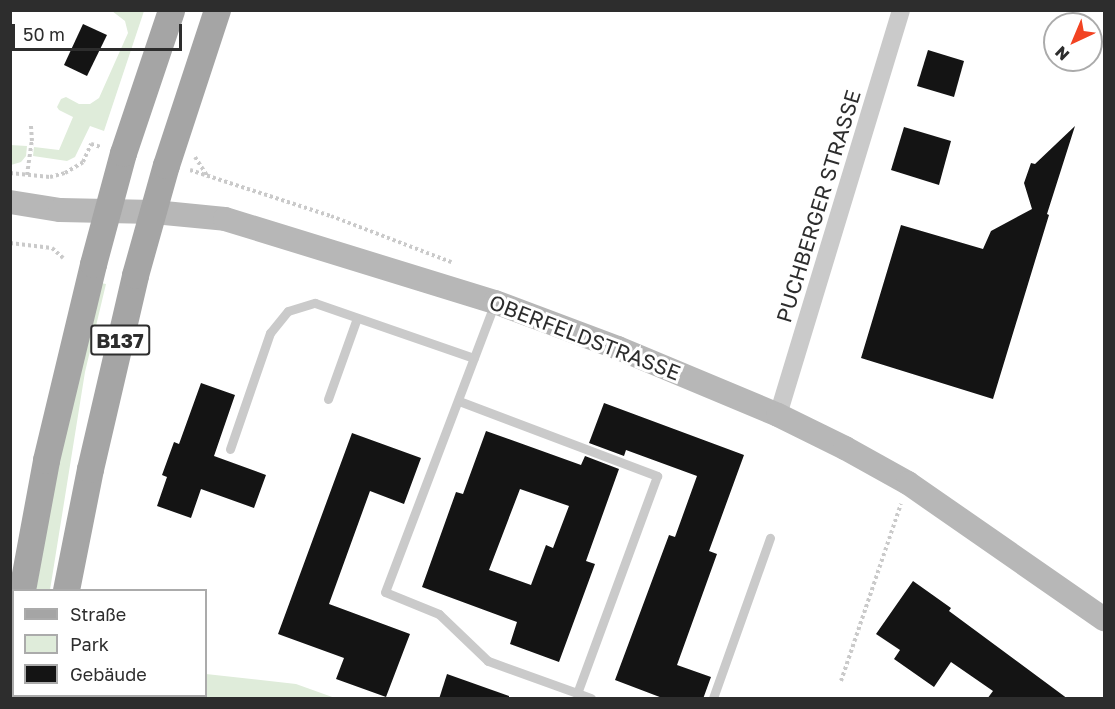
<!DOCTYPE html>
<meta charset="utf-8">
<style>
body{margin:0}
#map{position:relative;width:1115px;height:709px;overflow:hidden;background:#fff;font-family:"Golos Text",sans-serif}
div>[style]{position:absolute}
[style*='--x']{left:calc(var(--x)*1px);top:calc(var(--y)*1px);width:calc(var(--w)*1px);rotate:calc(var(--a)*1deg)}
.green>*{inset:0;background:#dfecda}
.building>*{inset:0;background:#141414}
.path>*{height:4px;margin-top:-2px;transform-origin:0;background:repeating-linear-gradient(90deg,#cacaca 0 3px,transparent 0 6px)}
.lane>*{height:9px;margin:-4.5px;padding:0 4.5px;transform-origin:4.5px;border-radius:4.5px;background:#cacaca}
.street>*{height:18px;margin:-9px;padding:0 9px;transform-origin:9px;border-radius:9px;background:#cacaca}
.secondary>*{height:24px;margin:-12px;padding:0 12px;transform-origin:12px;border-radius:12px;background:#b7b7b7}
.primary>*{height:27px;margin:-13.5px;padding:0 13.5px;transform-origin:13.5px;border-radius:13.5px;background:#a5a5a5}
.highway>*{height:32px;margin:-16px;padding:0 16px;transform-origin:16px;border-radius:16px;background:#949494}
span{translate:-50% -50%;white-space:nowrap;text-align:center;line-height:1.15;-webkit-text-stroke:6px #fff;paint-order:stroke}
.shield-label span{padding:2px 4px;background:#fff;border:2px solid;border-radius:4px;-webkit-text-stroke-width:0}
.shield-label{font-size:20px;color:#2d2d2d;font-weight:700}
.street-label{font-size:21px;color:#2d2d2d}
.frame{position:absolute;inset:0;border:12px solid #2d2d2d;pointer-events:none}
.legend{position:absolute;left:12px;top:589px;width:195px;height:108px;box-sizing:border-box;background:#fff;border:2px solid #ababab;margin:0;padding:8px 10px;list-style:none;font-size:18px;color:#2d2d2d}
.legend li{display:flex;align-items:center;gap:12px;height:30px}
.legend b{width:30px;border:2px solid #ababab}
.north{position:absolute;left:1043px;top:12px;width:60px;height:60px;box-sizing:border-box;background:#fff;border:2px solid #ababab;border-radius:50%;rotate:224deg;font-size:16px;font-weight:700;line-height:24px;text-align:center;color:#2d2d2d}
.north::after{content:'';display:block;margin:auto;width:21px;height:27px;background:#f24322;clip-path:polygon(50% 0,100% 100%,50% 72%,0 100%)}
.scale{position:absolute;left:12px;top:24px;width:170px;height:27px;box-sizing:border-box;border:3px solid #2d2d2d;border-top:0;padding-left:8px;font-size:18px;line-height:21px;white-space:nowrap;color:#2d2d2d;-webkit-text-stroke:4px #fff;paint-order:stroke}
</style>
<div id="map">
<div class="green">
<i style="clip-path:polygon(112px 11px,144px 11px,104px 131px,90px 126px,75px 157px,67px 161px,33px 156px,34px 147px,59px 150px,73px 117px,59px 110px,57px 107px,61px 99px,66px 97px,79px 104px,90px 104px,99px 98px,128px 33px,125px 21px)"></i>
<i style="clip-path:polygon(10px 145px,27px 146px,26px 156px,21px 162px,11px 165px)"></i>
<i style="clip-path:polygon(101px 283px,106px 284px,85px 372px,50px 590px,36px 590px,54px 484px)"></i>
<i style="clip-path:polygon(206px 674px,296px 684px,335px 698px,112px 698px,107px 696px,206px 696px)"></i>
</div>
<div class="building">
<i style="clip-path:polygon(83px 24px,107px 35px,87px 76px,64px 65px)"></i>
<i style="clip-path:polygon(928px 50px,964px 61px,954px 97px,917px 86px)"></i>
<i style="clip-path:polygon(1075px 126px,1047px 214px,1049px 215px,993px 399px,861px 358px,901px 225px,983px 249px,991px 231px,1032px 209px,1024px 183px,1031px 163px,1035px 164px)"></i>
<i style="clip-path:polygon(904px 127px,951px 141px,939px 185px,891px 170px)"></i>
<i style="clip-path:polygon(201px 383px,235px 395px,214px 456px,266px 475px,254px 508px,201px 489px,191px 518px,157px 506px,167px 477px,162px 475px,174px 442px,179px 444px)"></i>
<i style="clip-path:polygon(604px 403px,744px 455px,709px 551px,717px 554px,677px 665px,711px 677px,703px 699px,665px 699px,615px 680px,669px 535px,675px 537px,697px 476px,626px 450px,624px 456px,589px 443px)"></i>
<i style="clip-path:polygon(evenodd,486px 431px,581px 465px,585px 456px,619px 469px,586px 561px,595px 564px,559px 662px,510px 644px,517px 622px,422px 587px,456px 492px,463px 494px,486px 431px,520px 489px,569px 506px,553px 548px,546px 545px,531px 585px,489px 570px,520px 489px)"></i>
<i style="clip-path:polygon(352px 433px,421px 458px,404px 504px,370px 491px,329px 604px,410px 634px,386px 697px,336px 679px,344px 658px,278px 634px)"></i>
<i style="clip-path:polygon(913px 581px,951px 608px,949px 611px,1068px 699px,987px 699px,993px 691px,951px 662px,934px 687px,894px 659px,900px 650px,876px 634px)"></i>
<i style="clip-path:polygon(447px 674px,509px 696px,509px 699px,439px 699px)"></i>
</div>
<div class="path">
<i style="--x:195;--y:157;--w:24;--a:57"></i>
<i style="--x:190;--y:170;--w:148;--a:18.1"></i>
<i style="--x:331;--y:216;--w:129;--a:21"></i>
<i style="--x:10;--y:173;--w:40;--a:5.7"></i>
<i style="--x:50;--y:177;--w:16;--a:-15"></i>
<i style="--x:65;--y:173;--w:21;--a:-31"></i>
<i style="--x:83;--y:162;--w:20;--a:-66"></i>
<i style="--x:91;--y:144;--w:10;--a:17"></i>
<i style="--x:27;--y:175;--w:34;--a:-82"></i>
<i style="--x:32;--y:141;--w:16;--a:-94"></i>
<i style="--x:10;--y:243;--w:42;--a:6.8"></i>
<i style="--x:52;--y:248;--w:15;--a:42"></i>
<i style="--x:841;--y:681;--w:187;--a:-71.3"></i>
</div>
<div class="lane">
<i style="--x:328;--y:399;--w:86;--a:-70.3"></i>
<i style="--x:459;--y:401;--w:212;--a:20.7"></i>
<i style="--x:657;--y:476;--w:231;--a:110.2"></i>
<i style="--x:577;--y:693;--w:95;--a:-160.2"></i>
<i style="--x:488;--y:661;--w:68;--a:-136.2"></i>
<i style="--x:439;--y:614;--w:58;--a:-157.8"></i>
<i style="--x:385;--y:592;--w:310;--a:-69.2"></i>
<i style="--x:230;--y:449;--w:123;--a:-71"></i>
<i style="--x:270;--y:333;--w:28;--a:-51"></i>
<i style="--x:288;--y:311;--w:28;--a:-17"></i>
<i style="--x:315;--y:303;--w:168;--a:19.1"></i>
<i style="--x:577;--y:693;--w:15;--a:20"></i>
<i style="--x:713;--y:698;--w:170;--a:-70.4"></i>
</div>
<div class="street">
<i style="--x:778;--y:415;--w:423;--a:-73.1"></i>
</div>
<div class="secondary">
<i style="--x:10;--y:202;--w:51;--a:9.1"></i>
<i style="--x:60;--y:210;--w:94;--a:1.2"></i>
<i style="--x:154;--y:212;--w:71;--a:5.6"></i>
<i style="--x:225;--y:219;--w:282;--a:17.1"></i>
<i style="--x:495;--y:302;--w:131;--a:20.5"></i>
<i style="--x:618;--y:348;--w:173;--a:22.7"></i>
<i style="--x:778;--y:415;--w:75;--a:26.2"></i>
<i style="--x:845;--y:448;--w:72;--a:29.1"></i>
<i style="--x:908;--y:483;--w:239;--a:34.8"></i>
</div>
<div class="primary">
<i style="--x:22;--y:590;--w:132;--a:-79.5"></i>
<i style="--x:46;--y:460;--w:202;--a:-76.5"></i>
<i style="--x:93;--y:264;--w:115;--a:-74.9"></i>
<i style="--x:123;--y:153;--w:151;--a:-71.4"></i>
<i style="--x:66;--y:590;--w:123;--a:-78.8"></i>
<i style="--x:90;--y:469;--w:199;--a:-76.9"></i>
<i style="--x:135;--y:275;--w:114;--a:-74.3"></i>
<i style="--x:166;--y:165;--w:163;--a:-71.8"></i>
<i style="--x:10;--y:666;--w:20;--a:-79"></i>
<i style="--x:48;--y:698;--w:2;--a:-90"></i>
</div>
<div class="highway">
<i style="--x:85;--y:696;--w:3;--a:45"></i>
</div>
<div class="shield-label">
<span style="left:120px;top:340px">B137</span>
</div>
<div class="street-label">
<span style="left:818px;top:206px;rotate:-73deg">PUCHBERGER STRASSE</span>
<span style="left:585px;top:337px;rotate:21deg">OBERFELDSTRASSE</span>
</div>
<div class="frame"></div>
<ul class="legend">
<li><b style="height:8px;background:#a5a5a5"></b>Straße</li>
<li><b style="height:16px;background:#dfecda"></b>Park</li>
<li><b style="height:16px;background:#141414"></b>Gebäude</li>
</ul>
<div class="north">N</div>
<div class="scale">50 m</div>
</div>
